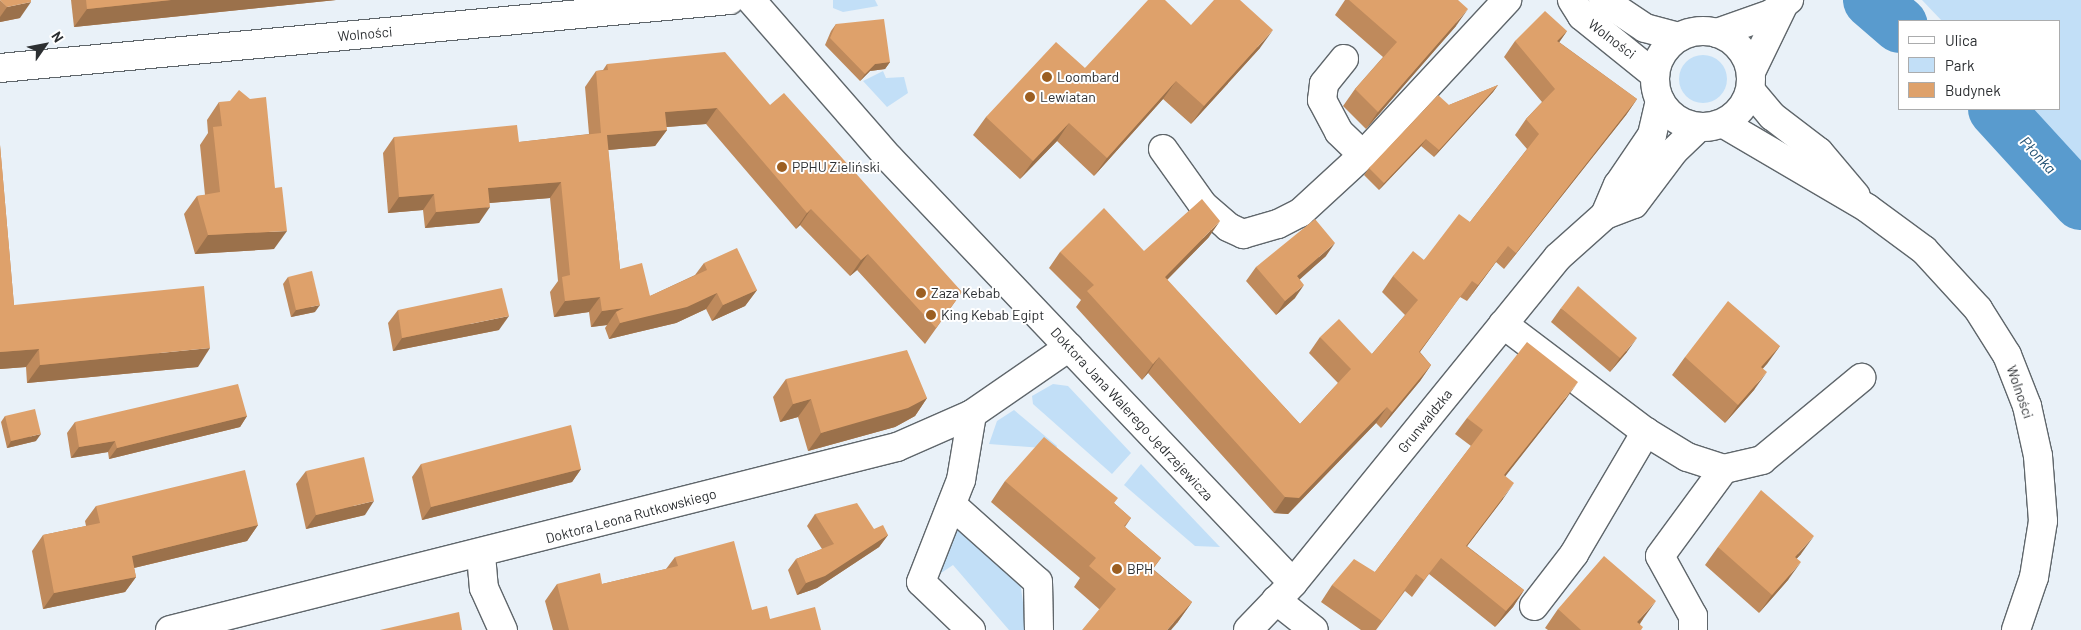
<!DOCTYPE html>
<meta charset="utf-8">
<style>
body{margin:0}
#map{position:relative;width:2081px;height:630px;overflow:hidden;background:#e9f1f8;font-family:Barlow,sans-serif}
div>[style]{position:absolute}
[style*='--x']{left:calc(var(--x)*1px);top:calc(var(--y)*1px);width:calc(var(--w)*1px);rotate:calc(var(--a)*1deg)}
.green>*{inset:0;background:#c2dff7}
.round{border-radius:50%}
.river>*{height:56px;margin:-28px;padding:0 28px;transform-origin:28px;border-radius:28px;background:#599bce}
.roads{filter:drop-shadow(1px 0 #5f666b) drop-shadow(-1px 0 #5f666b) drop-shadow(0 1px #5f666b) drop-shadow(0 -1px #5f666b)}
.minor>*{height:28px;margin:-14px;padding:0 14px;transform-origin:14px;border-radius:14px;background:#fff}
.minor>.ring{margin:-14px;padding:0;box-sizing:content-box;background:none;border:28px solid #fff;border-radius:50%}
.wall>*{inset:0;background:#bf8a5c}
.shaded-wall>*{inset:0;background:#9b714b}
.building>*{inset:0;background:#dea16b}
.dots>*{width:14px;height:14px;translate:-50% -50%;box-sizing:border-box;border:2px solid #fff;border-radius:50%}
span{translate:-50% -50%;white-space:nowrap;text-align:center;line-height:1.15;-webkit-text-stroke:4px #fff;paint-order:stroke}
.street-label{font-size:14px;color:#2c2f32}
.poi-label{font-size:14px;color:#2c2f32}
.left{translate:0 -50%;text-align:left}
.water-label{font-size:15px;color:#1d4e71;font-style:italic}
.legend{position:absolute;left:1898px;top:20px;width:162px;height:90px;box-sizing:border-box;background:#fff;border:1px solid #abacad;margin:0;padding:6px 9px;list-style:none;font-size:15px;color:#2c2f32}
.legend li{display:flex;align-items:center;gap:10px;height:25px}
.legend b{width:25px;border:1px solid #abacad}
.north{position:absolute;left:20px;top:20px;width:50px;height:50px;-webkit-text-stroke:4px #fff;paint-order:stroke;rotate:57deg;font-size:14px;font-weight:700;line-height:20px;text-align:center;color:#2c2f32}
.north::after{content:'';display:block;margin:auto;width:18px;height:22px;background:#2c2f32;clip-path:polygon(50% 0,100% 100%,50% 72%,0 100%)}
</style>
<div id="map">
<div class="green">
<i style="clip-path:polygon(833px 0,875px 0,878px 6px,843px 12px,833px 8px)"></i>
<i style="clip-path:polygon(1922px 0,2081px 0,2081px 174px,2021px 109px,2060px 109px,2060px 21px,1942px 21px)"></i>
<i class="round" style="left:1679px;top:55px;width:48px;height:48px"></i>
<i style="clip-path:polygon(883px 71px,886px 78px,904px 77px,908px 93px,887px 107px,863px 81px)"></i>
<i style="clip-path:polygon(1053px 384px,1068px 386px,1131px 453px,1112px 474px,1033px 404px,1032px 396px)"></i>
<i style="clip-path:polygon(1014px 410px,1057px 446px,1056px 449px,989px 444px,997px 421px)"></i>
<i style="clip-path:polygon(1141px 464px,1220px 547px,1195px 546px,1124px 485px)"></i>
<i style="clip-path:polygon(953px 524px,1020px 582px,1027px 630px,1009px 630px,953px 565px,935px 577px)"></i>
</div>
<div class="river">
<i style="--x:1871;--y:0;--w:38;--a:41"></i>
<i style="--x:1996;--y:109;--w:126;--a:47.6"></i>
</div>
<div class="roads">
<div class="minor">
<i style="--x:751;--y:0;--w:210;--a:48.9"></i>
<i style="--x:889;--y:158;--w:586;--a:46.45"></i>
<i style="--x:1572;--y:0;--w:19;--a:58"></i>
<i style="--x:1582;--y:16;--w:94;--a:38.9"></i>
<i style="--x:1603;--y:0;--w:50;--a:33.7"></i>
<i style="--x:1645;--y:28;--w:35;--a:15"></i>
<i class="ring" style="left:1655px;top:31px;width:68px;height:68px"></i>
<i style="--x:1717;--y:33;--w:57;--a:-19.4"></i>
<i style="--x:1771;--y:14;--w:23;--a:-38"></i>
<i style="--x:1344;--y:59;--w:32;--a:129"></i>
<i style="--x:1324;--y:84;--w:16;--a:97"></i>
<i style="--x:1322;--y:100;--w:36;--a:62"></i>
<i style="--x:1339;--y:132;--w:33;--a:44"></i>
<i style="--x:0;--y:68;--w:733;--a:-5.32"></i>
<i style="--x:1751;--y:72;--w:71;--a:-64.2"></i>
<i style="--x:1751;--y:91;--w:33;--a:50"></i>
<i style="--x:1772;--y:116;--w:59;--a:37.5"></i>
<i style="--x:1819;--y:152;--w:57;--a:49.9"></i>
<i style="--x:1724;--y:124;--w:166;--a:30.4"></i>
<i style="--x:1867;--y:208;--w:71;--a:36.4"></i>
<i style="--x:1924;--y:250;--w:80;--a:47.5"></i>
<i style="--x:1978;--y:309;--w:54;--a:57.8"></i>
<i style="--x:2007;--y:355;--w:55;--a:68.6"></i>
<i style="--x:2027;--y:406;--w:51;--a:77.6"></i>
<i style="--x:2038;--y:456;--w:65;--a:85.6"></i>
<i style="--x:2043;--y:521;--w:57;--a:99.1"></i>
<i style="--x:2034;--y:577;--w:56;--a:108.8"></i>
<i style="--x:1163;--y:149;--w:69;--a:54.5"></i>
<i style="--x:1203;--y:205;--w:33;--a:41"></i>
<i style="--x:1228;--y:227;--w:17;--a:25"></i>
<i style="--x:1243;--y:234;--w:36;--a:-16"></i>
<i style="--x:1278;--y:224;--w:25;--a:-27"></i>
<i style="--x:1300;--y:213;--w:86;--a:-42.6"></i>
<i style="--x:1363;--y:155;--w:212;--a:-47.1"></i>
<i style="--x:1605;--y:215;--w:33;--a:-67"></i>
<i style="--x:1618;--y:185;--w:60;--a:-55.8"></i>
<i style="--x:1652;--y:135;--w:35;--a:-77"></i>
<i style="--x:1503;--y:324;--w:179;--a:37.1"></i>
<i style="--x:1646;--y:432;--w:48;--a:31.4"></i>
<i style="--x:1687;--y:457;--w:39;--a:18"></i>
<i style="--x:1724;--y:469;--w:39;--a:-13"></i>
<i style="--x:1762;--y:460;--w:129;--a:-39.6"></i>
<i style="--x:952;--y:505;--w:115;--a:41.8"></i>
<i style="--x:1038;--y:582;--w:48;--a:88.8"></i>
<i style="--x:481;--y:555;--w:33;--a:85"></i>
<i style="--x:484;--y:588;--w:46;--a:65.7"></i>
<i style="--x:1276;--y:600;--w:48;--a:38.3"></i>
<i style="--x:1534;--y:606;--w:66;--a:-52.4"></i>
<i style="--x:1574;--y:554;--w:142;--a:-59.5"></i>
<i style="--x:170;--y:630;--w:750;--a:-14.13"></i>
<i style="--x:897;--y:447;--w:82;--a:-23.7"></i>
<i style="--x:972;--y:414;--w:118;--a:-34.6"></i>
<i style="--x:971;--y:630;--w:69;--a:-136.2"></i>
<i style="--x:921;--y:582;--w:110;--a:-68.6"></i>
<i style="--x:961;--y:480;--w:67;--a:-80.5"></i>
<i style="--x:1248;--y:630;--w:65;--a:-46.2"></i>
<i style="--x:1293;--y:583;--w:420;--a:-50.9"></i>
<i style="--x:1558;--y:257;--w:63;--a:-41.8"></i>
<i style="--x:1605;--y:215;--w:31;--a:-21"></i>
<i style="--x:1634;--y:204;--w:66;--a:-53"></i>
<i style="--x:1674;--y:151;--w:33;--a:-44"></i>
<i style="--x:1693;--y:630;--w:14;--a:-90"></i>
<i style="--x:1693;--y:616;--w:68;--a:-118.8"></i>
<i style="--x:1660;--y:556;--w:108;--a:-53.7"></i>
</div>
</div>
<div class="wall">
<i style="clip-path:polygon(0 0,20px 18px,0 22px)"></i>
<i style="clip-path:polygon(71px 0,336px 0,74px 27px)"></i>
<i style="clip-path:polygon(1345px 0,1458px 0,1456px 26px,1366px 129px,1343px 106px,1355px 89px,1383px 57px,1335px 15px)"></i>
<i style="clip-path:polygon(836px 24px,890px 62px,885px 69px,870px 71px,860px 81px,825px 45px,831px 31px)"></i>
<i style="clip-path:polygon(1191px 25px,1260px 48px,1191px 124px,1163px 99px,1094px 176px,1057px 141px,1020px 179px,973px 135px,986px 117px,1085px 68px)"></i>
<i style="clip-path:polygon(1567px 31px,1559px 42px,1637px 99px,1626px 115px,1504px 269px,1496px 262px,1467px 301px,1460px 297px,1420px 352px,1431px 365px,1420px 381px,1381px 428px,1376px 423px,1288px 514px,1274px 513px,1148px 373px,1142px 380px,1076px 307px,1081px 300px,1049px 268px,1060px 252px,1144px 251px,1209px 237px,1167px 280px,1300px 424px,1338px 383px,1309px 353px,1320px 337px,1372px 354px,1405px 315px,1382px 292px,1393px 276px,1424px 260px,1470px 222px,1527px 149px,1515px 135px,1526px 119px,1542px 102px,1504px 57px,1515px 41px)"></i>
<i style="clip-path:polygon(607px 64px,770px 105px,962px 292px,925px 344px,857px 270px,850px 276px,800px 225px,796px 229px,706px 124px,666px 127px,667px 130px,655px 146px,608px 150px,620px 269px,650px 296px,695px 275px,704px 263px,757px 290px,745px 306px,712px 321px,706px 309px,676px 323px,609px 339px,605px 328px,607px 325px,591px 327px,589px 312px,554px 317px,550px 292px,558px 281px,550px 198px,489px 203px,479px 223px,425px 228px,423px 210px,388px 213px,383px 153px,394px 137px,519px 142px,589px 134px,585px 87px,596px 71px,603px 70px)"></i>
<i style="clip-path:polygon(1498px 85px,1493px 92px,1434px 157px,1421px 146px,1379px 190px,1364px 175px,1369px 168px,1449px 105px)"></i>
<i style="clip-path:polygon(219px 102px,274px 249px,195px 254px,184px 214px,197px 196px,205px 195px,200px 145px,208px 133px,207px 120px)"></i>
<i style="clip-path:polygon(0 145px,14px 305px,198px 367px,27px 383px,26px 367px,0 369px)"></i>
<i style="clip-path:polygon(1326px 256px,1299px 279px,1295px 298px,1276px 315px,1246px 281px,1256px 267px)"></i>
<i style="clip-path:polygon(288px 277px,315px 312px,291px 317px,283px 284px)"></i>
<i style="clip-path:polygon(1561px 308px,1627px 352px,1610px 372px,1551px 322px)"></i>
<i style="clip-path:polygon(398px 310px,499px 330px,393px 351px,388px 323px)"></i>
<i style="clip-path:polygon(1780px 346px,1763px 368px,1754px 390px,1725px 423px,1672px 375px,1685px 357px)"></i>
<i style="clip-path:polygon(786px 379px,927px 398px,915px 416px,895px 427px,808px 451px,798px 417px,780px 422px,773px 397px)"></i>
<i style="clip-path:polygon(1566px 399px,1505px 476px,1503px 499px,1467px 546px,1524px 590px,1513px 607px,1495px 627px,1429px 574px,1412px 597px,1405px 591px,1376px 630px,1361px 630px,1321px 602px,1332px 585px,1375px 572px,1471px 446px,1455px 434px,1467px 418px)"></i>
<i style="clip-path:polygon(5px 416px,36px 441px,7px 448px,1px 422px)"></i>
<i style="clip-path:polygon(247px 416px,240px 427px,109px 459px,108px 452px,71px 458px,67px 433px,75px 422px)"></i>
<i style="clip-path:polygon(421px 464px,581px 469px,572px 482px,422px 520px,412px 477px)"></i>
<i style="clip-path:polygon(306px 471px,365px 515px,306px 529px,296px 484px)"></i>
<i style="clip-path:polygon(1005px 481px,1114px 503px,1131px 518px,1125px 527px,1161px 558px,1153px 569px,1192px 602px,1177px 623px,1099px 609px,1074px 587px,1080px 578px,991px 502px)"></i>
<i style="clip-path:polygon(96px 506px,258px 525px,247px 541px,134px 568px,136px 577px,125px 592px,43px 609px,32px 551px,43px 535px,86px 526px,85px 521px)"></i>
<i style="clip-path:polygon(815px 514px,874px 529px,888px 535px,879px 547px,817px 588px,797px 595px,788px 570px,796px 559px,822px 549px,807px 526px)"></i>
<i style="clip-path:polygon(1718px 547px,1801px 554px,1797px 558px,1788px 580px,1759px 613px,1705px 565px)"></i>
<i style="clip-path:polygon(675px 557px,752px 610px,770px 619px,821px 630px,553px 630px,545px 601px,557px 584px,602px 584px,666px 569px)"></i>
<i style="clip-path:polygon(1558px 609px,1643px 619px,1640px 624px,1641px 630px,1548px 630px,1545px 628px)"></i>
</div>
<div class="shaded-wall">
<i style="clip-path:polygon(171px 0,336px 0,74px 27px,87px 9px)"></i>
<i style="clip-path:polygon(31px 2px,20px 18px,0 22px,0 17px,7px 7px)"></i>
<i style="clip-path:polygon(1468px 9px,1456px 26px,1366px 129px,1378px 112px)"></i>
<i style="clip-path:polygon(1273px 30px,1260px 48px,1191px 124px,1204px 106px)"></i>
<i style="clip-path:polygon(1567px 31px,1556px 47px,1557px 41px)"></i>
<i style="clip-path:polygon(890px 62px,885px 69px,870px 71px,860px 81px,865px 74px,875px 64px)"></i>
<i style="clip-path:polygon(1176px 81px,1163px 99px,1094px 176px,1107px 158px)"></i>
<i style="clip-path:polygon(1498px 85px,1493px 92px,1434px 157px,1439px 150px)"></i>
<i style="clip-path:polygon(1637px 99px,1626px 115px,1504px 269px,1516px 253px)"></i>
<i style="clip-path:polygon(717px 108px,706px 124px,654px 128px,665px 112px)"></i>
<i style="clip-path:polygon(1069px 123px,1057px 141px,1020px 179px,1033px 161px)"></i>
<i style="clip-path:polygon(667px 130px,655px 146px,596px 151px,607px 135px)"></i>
<i style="clip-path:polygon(1426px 139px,1421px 146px,1379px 190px,1384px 183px)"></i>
<i style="clip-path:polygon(561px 182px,550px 198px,477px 204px,488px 188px)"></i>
<i style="clip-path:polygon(434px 194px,423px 210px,388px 213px,399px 197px)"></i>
<i style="clip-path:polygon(490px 207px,479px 223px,425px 228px,436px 212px)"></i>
<i style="clip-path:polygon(811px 209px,800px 225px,796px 229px,807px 213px)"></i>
<i style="clip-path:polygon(1220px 221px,1209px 237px,1154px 293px,1165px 277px)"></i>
<i style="clip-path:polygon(287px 231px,274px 249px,195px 254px,208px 235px)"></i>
<i style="clip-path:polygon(1335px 243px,1326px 256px,1288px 290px,1297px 276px)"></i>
<i style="clip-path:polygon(1508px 246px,1496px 262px,1467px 301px,1478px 285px)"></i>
<i style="clip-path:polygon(868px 254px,857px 270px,850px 276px,861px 260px)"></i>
<i style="clip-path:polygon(1472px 281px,1460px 297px,1408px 368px,1419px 352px)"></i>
<i style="clip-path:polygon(1304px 285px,1295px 298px,1276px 315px,1285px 301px)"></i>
<i style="clip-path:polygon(757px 290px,745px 306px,712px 321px,723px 305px)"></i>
<i style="clip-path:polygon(717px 293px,706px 309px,676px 323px,609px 339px,620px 323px)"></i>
<i style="clip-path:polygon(600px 297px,589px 312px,554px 317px,565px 301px)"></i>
<i style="clip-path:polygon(320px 305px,315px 312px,291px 317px,296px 310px)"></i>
<i style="clip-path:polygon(624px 308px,616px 312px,607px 325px,591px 327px,602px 311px)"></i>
<i style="clip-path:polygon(509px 316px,499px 330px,393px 351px,402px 338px)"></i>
<i style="clip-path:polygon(1637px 338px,1627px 352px,1610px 372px,1620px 358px)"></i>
<i style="clip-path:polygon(1780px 346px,1767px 364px,1748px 385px,1761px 367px)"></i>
<i style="clip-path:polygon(210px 348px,198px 367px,27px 383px,40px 365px)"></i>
<i style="clip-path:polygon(39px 349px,26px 367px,0 369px,0 352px)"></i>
<i style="clip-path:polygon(1159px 357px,1148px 373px,1142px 380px,1153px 364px)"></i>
<i style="clip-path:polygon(1431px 365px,1420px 381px,1381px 428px,1392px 412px)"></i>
<i style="clip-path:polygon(1767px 372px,1754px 390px,1725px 423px,1738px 405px)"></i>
<i style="clip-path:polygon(1578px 382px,1566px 399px,1493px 492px,1504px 475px)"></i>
<i style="clip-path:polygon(927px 398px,915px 416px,895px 427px,808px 451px,821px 433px)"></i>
<i style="clip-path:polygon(811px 399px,798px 417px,780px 422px,793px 404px)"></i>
<i style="clip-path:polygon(1387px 407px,1376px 423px,1288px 514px,1274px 513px,1285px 497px)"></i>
<i style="clip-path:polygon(247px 416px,240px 427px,109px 459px,117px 448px)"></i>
<i style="clip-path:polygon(41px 434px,36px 441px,7px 448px,11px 441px)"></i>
<i style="clip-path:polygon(115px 441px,108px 452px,71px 458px,79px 447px)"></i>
<i style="clip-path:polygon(581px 469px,572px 482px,422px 520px,431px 507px)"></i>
<i style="clip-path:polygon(1514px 483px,1503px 499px,1455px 562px,1466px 546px)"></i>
<i style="clip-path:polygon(374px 501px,365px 515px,306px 529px,316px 515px)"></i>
<i style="clip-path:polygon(258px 525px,247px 541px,121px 571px,132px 556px)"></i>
<i style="clip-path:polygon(888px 535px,879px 547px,817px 588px,797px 595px,806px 583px)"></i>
<i style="clip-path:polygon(1814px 536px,1801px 554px,1782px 575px,1795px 557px)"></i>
<i style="clip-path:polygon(1801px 562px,1788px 580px,1759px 613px,1772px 595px)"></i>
<i style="clip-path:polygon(136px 577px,125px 592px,43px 609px,54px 593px)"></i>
<i style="clip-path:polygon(1524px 590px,1513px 607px,1495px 627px,1506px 611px)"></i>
<i style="clip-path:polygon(1656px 601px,1643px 619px,1634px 630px,1637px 622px)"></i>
<i style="clip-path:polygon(1192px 602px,1177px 623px,1171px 630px,1167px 630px)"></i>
</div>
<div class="building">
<i style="clip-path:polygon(0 0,31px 0,31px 2px,7px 7px)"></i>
<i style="clip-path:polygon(86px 0,171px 0,87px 9px)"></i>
<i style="clip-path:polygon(1148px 0,1165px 0,1191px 25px,1214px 0,1240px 0,1273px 30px,1204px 106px,1176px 81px,1107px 158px,1069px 123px,1033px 161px,986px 117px,1056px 42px,1085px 68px)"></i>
<i style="clip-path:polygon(1349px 0,1458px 0,1468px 9px,1378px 112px,1355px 89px,1397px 42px)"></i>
<i style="clip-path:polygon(1545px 11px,1567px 31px,1557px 41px,1637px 99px,1516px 253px,1508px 246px,1478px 285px,1472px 281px,1419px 352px,1431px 365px,1392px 412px,1387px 407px,1299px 498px,1285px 497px,1159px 357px,1153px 364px,1087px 291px,1094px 285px,1060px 252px,1104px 208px,1144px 251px,1202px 199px,1220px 221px,1165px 277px,1300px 424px,1351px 369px,1320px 337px,1339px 319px,1372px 354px,1418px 300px,1393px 276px,1413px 251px,1424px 260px,1459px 214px,1470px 222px,1539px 134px,1526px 119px,1555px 89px,1515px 41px)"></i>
<i style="clip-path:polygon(884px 19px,890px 62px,875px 64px,865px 74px,830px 38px,836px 24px)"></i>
<i style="clip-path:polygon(725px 52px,770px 105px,784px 93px,962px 292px,936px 328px,868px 254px,861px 260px,811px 209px,807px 213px,717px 108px,665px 112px,667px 130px,607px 135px,620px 269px,642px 263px,650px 296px,707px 270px,704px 263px,737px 248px,757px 290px,723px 305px,717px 293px,687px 307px,620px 323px,616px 312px,624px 308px,602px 311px,600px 297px,565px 301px,562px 277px,570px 275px,561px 182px,488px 188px,490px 207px,436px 212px,434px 194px,399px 197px,394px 137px,517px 125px,519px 142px,601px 133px,596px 71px,608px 70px,607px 64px)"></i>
<i style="clip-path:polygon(1498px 85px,1439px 150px,1426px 139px,1384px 183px,1369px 168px,1438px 95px,1449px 105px)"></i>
<i style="clip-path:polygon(239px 90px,250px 99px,266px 97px,275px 188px,282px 187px,287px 231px,208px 235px,197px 196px,220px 192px,213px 127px,222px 126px,219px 102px,230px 101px)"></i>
<i style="clip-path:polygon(0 145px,14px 305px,204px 286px,210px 348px,40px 365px,39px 349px,0 352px)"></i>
<i style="clip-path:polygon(1315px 219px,1335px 243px,1297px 276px,1304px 285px,1285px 301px,1256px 267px)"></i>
<i style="clip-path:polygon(312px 271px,320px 305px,296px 310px,288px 277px)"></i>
<i style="clip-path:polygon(1578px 286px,1637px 338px,1620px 358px,1561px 308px)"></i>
<i style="clip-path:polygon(502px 288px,509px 316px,402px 338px,398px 310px)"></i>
<i style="clip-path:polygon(1728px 301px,1780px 346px,1761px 367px,1767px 372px,1738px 405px,1685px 357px)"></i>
<i style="clip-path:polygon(1527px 342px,1578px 382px,1504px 475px,1514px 483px,1466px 546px,1524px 590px,1506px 611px,1441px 558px,1424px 580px,1416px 574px,1382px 621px,1332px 585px,1354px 559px,1375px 572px,1483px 430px,1467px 418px)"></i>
<i style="clip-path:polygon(907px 350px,927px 398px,908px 408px,821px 433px,811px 399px,793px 404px,786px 379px)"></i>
<i style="clip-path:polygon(238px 384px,247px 416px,117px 448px,115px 441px,79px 447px,75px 422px)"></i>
<i style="clip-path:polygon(35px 409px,41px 434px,11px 441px,5px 416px)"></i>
<i style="clip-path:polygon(571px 425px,581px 469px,431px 507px,421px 464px)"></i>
<i style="clip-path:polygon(1044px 437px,1118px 498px,1114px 503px,1131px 518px,1124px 526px,1161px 558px,1152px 569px,1192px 602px,1167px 630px,1082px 630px,1116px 589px,1089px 566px,1096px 558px,1005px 481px)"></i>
<i style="clip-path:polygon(364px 457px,374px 501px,316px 515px,306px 471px)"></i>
<i style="clip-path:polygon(245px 470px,258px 525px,132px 556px,136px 577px,54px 593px,43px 535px,100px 523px,96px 506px)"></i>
<i style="clip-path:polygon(1761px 490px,1814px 536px,1795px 557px,1801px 562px,1772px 595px,1718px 547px)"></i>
<i style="clip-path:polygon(857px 503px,874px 529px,883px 525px,888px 535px,825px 576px,806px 583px,796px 559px,834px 544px,815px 514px)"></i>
<i style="clip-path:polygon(734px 541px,752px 610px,767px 606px,770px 619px,815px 607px,821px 630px,569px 630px,557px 584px,600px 573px,602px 584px,678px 566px,675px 557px)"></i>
<i style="clip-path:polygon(1604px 556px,1656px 601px,1637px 622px,1643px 627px,1641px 630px,1581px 630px,1558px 609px)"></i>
<i style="clip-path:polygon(459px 612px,462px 630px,380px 630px)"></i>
</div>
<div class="dots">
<i style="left:1047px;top:77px;background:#9c5f22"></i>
<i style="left:1030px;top:97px;background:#9c5f22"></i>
<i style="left:782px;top:167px;background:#9c5f22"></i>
<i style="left:921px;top:293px;background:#9c5f22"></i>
<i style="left:931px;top:315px;background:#9c5f22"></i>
<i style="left:1117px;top:569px;background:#9c5f22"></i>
</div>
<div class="street-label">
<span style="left:365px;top:34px;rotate:-5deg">Wolności</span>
<span style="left:1612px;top:39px;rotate:37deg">Wolności</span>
<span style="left:2020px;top:392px;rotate:71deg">Wolności</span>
<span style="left:1132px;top:414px;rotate:47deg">Doktora Jana Walerego Jędrzejewicza</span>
<span style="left:1425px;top:421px;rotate:-51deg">Grunwaldzka</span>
<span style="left:631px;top:516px;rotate:-15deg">Doktora Leona Rutkowskiego</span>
</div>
<div class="poi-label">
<span class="left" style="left:1057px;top:77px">Loombard</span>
<span class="left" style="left:1040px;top:97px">Lewiatan</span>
<span class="left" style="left:792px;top:167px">PPHU Zieliński</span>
<span class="left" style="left:931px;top:293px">Zaza Kebab</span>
<span class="left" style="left:941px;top:315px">King Kebab Egipt</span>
<span class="left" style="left:1127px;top:569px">BPH</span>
</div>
<div class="water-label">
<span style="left:2038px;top:155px;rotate:47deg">Płonka</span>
</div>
<ul class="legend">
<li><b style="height:6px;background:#fff"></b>Ulica</li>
<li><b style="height:14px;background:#c2dff7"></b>Park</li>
<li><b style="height:14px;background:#dea16b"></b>Budynek</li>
</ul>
<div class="north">N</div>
</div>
